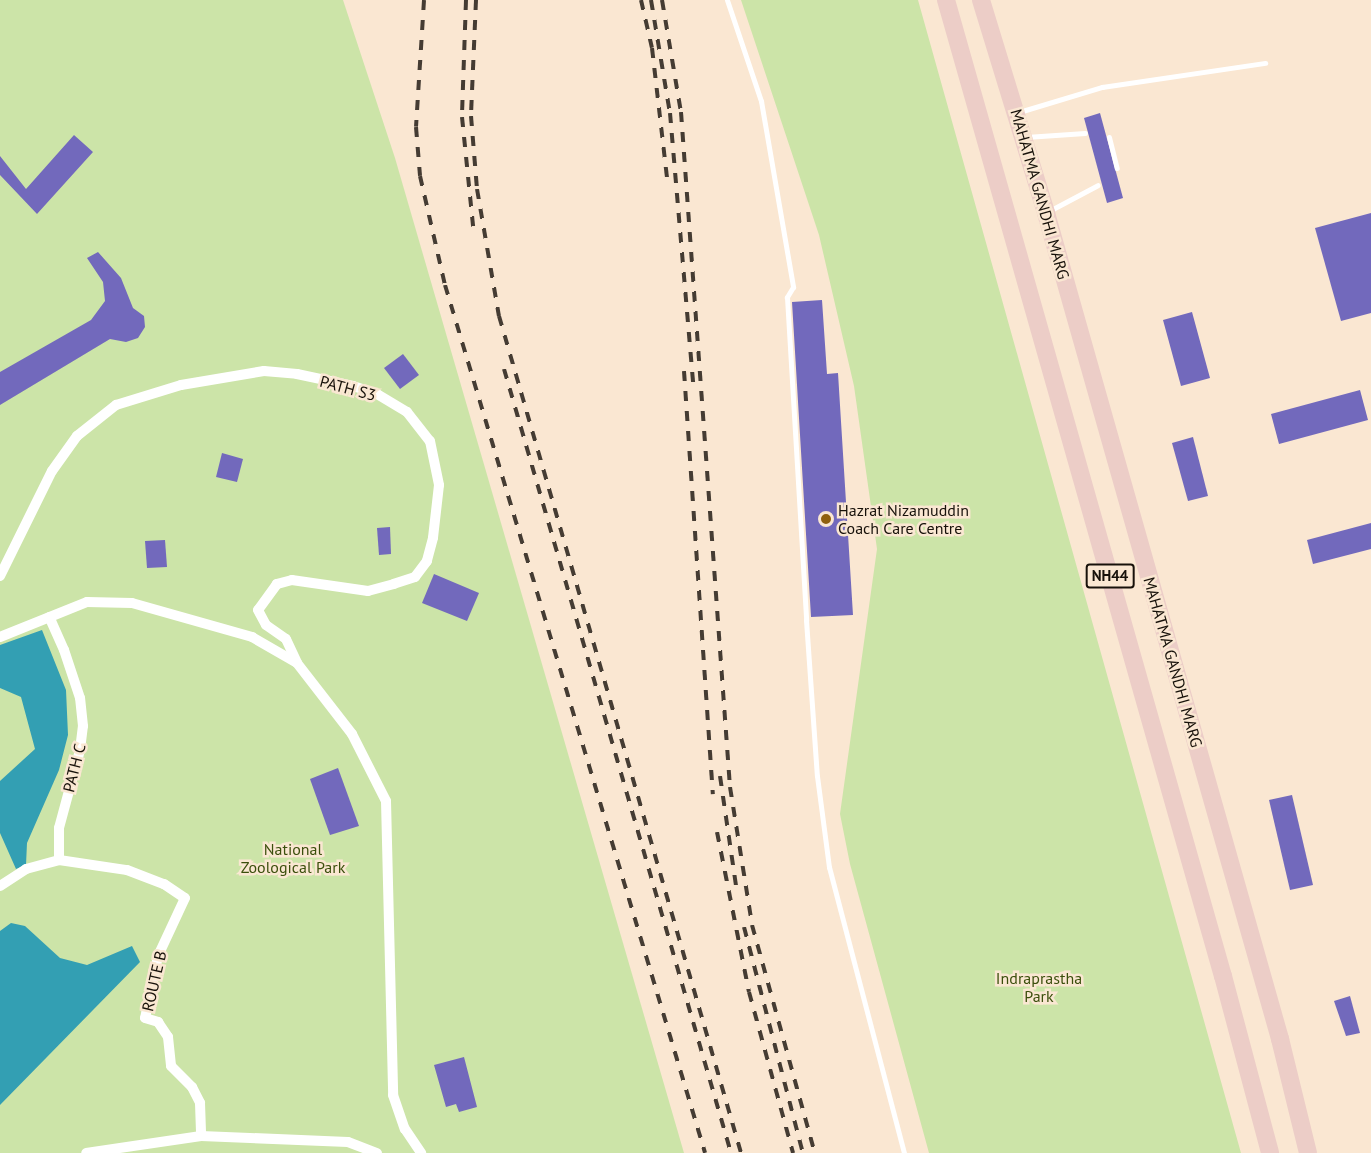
<!DOCTYPE html>
<style>
body{margin:0}
#map{position:relative;width:1371px;height:1153px;overflow:hidden;background:#fae7d2;font-family:"PT Sans",sans-serif}
div>[style]{position:absolute}
[style*='--x']{left:calc(var(--x)*1px);top:calc(var(--y)*1px);width:calc(var(--w)*1px);rotate:calc(var(--a)*1deg)}
.green>*{inset:0;background:#cce4a8}
.water>*{inset:0;background:#339fb3}
.building>*{inset:0;background:#7269bc}
.lane>*{height:5px;margin:-2.5px;padding:0 2.5px;transform-origin:2.5px;border-radius:2.5px;background:#fff}
.street>*{height:10px;margin:-5px;padding:0 5px;transform-origin:5px;border-radius:5px;background:#fff}
.highway>*{height:18px;margin:-9px;padding:0 9px;transform-origin:9px;border-radius:9px;background:#eccdc7}
.rail>*{height:4px;margin-top:-2px;transform-origin:0;background:repeating-linear-gradient(90deg,#453c33 0 10px,transparent 0 20px)}
.dots>*{width:16px;height:16px;translate:-50% -50%;box-sizing:border-box;border:3px solid #fae7d2;border-radius:50%}
span{translate:-50% -50%;white-space:nowrap;text-align:center;line-height:1.15;-webkit-text-stroke:5px #fae7d2;paint-order:stroke}
.shield-label span{padding:2px 4px;background:#fae7d2;border:2px solid;border-radius:4px;-webkit-text-stroke-width:0}
.shield-label{font-size:15px;color:#17110a;font-weight:700}
.street-label{font-size:16px;color:#17110a}
.poi-label{font-size:16px;color:#17110a}
.left{translate:0 -50%;text-align:left}
.park-label{font-size:16px;color:#3b4f0c}
</style>
<div id="map">
<div class="green">
<i style="clip-path:polygon(0 0,343px 0,395px 158px,684px 1153px,0 1153px)"></i>
<i style="clip-path:polygon(741px 0,918px 0,1241px 1153px,929px 1153px,850px 864px,840px 814px,877px 549px,854px 386px,819px 235px)"></i>
</div>
<div class="water">
<i style="clip-path:polygon(42px 630px,66px 690px,68px 735px,59px 770px,27px 843px,26px 865px,16px 869px,0 833px,0 781px,35px 749px,21px 697px,0 688px,0 645px)"></i>
<i style="clip-path:polygon(11px 923px,25px 926px,60px 958px,87px 965px,132px 946px,140px 962px,0 1105px,0 931px)"></i>
</div>
<div class="building">
<i style="clip-path:polygon(1100px 113px,1123px 198px,1107px 203px,1084px 118px)"></i>
<i style="clip-path:polygon(74px 135px,93px 152px,37px 214px,0 175px,0 156px,26px 189px)"></i>
<i style="clip-path:polygon(1371px 213px,1371px 313px,1341px 321px,1315px 228px)"></i>
<i style="clip-path:polygon(98px 252px,121px 278px,133px 308px,144px 316px,145px 327px,138px 338px,126px 342px,110px 339px,0 405px,0 372px,91px 320px,105px 301px,103px 282px,87px 258px)"></i>
<i style="clip-path:polygon(822px 300px,827px 374px,838px 373px,853px 615px,811px 617px,792px 302px)"></i>
<i style="clip-path:polygon(1192px 312px,1210px 378px,1181px 386px,1163px 320px)"></i>
<i style="clip-path:polygon(403px 354px,419px 375px,400px 389px,384px 368px)"></i>
<i style="clip-path:polygon(1360px 390px,1368px 420px,1279px 444px,1271px 414px)"></i>
<i style="clip-path:polygon(1193px 437px,1208px 496px,1188px 501px,1172px 443px)"></i>
<i style="clip-path:polygon(222px 453px,243px 459px,237px 482px,216px 477px)"></i>
<i style="clip-path:polygon(1371px 523px,1371px 549px,1313px 564px,1307px 540px)"></i>
<i style="clip-path:polygon(390px 527px,391px 554px,379px 555px,377px 528px)"></i>
<i style="clip-path:polygon(165px 540px,167px 567px,147px 568px,145px 541px)"></i>
<i style="clip-path:polygon(434px 574px,479px 593px,467px 621px,422px 603px)"></i>
<i style="clip-path:polygon(338px 768px,359px 826px,330px 835px,310px 779px)"></i>
<i style="clip-path:polygon(1292px 795px,1313px 885px,1290px 890px,1269px 800px)"></i>
<i style="clip-path:polygon(1350px 996px,1360px 1033px,1346px 1036px,1334px 1001px)"></i>
<i style="clip-path:polygon(464px 1057px,477px 1107px,459px 1112px,456px 1104px,446px 1107px,434px 1065px)"></i>
</div>
<div class="lane">
<i style="--x:727;--y:0;--w:107;--a:71.4"></i>
<i style="--x:761;--y:101;--w:189;--a:80.2"></i>
<i style="--x:793;--y:287;--w:12;--a:121"></i>
<i style="--x:787;--y:297;--w:324;--a:86.6"></i>
<i style="--x:806;--y:620;--w:156;--a:86"></i>
<i style="--x:817;--y:776;--w:92;--a:82.5"></i>
<i style="--x:829;--y:867;--w:296;--a:75.3"></i>
<i style="--x:1019;--y:112;--w:87;--a:-16.8"></i>
<i style="--x:1102;--y:87;--w:165;--a:-8.4"></i>
<i style="--x:1026;--y:137;--w:59;--a:-3.9"></i>
<i style="--x:1109;--y:137;--w:32;--a:76"></i>
<i style="--x:1049;--y:211;--w:55;--a:-28"></i>
</div>
<div class="street">
<i style="--x:0;--y:576;--w:117;--a:-63.7"></i>
<i style="--x:52;--y:471;--w:43;--a:-54.5"></i>
<i style="--x:77;--y:436;--w:50;--a:-38.5"></i>
<i style="--x:116;--y:405;--w:68;--a:-17.1"></i>
<i style="--x:181;--y:385;--w:84;--a:-9.6"></i>
<i style="--x:264;--y:371;--w:33;--a:5"></i>
<i style="--x:297;--y:374;--w:57;--a:12.1"></i>
<i style="--x:353;--y:386;--w:25;--a:18"></i>
<i style="--x:377;--y:394;--w:35;--a:31"></i>
<i style="--x:407;--y:412;--w:37;--a:52"></i>
<i style="--x:430;--y:441;--w:45;--a:78.4"></i>
<i style="--x:439;--y:485;--w:53;--a:96.5"></i>
<i style="--x:433;--y:538;--w:24;--a:105"></i>
<i style="--x:427;--y:561;--w:20;--a:127"></i>
<i style="--x:415;--y:577;--w:22;--a:162"></i>
<i style="--x:394;--y:584;--w:27;--a:165"></i>
<i style="--x:368;--y:591;--w:77;--a:-171.8"></i>
<i style="--x:292;--y:580;--w:16;--a:165"></i>
<i style="--x:277;--y:584;--w:32;--a:126"></i>
<i style="--x:258;--y:610;--w:17;--a:62"></i>
<i style="--x:266;--y:625;--w:24;--a:35"></i>
<i style="--x:286;--y:639;--w:26;--a:65"></i>
<i style="--x:0;--y:637;--w:94;--a:-21.9"></i>
<i style="--x:87;--y:602;--w:45;--a:1.3"></i>
<i style="--x:132;--y:603;--w:125;--a:15.8"></i>
<i style="--x:252;--y:637;--w:52;--a:30"></i>
<i style="--x:297;--y:663;--w:90;--a:52.2"></i>
<i style="--x:352;--y:734;--w:75;--a:63.1"></i>
<i style="--x:386;--y:801;--w:294;--a:88.6"></i>
<i style="--x:393;--y:1095;--w:36;--a:71"></i>
<i style="--x:405;--y:1129;--w:29;--a:56"></i>
<i style="--x:59;--y:860;--w:69;--a:8.4"></i>
<i style="--x:127;--y:870;--w:40;--a:21"></i>
<i style="--x:164;--y:884;--w:25;--a:34"></i>
<i style="--x:185;--y:898;--w:64;--a:115"></i>
<i style="--x:158;--y:956;--w:63;--a:101.8"></i>
<i style="--x:145;--y:1018;--w:14;--a:17"></i>
<i style="--x:158;--y:1022;--w:18;--a:56"></i>
<i style="--x:168;--y:1037;--w:29;--a:84"></i>
<i style="--x:171;--y:1066;--w:30;--a:45"></i>
<i style="--x:192;--y:1087;--w:18;--a:63"></i>
<i style="--x:200;--y:1103;--w:33;--a:88"></i>
<i style="--x:201;--y:1136;--w:116;--a:171.6"></i>
<i style="--x:0;--y:886;--w:31;--a:-33"></i>
<i style="--x:26;--y:869;--w:34;--a:-15"></i>
<i style="--x:59;--y:860;--w:32;--a:-90"></i>
<i style="--x:59;--y:828;--w:81;--a:-74.9"></i>
<i style="--x:80;--y:750;--w:24;--a:-83"></i>
<i style="--x:83;--y:726;--w:28;--a:-96"></i>
<i style="--x:80;--y:698;--w:51;--a:-108.4"></i>
<i style="--x:64;--y:650;--w:36;--a:-114"></i>
<i style="--x:201;--y:1136;--w:147;--a:2.3"></i>
<i style="--x:348;--y:1142;--w:31;--a:21"></i>
</div>
<div class="highway">
<i style="--x:946;--y:0;--w:1015;--a:74.16"></i>
<i style="--x:1223;--y:976;--w:183;--a:75.1"></i>
<i style="--x:981;--y:0;--w:223;--a:73"></i>
<i style="--x:1046;--y:213;--w:859;--a:74.18"></i>
<i style="--x:1280;--y:1039;--w:117;--a:76.2"></i>
</div>
<div class="rail">
<i style="--x:424;--y:0;--w:127;--a:93.6"></i>
<i style="--x:416;--y:127;--w:49;--a:85.3"></i>
<i style="--x:420;--y:176;--w:112;--a:77.1"></i>
<i style="--x:445;--y:285;--w:906;--a:73.32"></i>
<i style="--x:466;--y:0;--w:117;--a:92"></i>
<i style="--x:462;--y:117;--w:110;--a:84.2"></i>
<i style="--x:476;--y:0;--w:116;--a:92.5"></i>
<i style="--x:471;--y:116;--w:73;--a:85.3"></i>
<i style="--x:477;--y:189;--w:129;--a:80.2"></i>
<i style="--x:499;--y:316;--w:871;--a:73.87"></i>
<i style="--x:641;--y:0;--w:49;--a:77.1"></i>
<i style="--x:652;--y:48;--w:130;--a:83.4"></i>
<i style="--x:651;--y:0;--w:115;--a:80.5"></i>
<i style="--x:670;--y:113;--w:272;--a:85.1"></i>
<i style="--x:662;--y:0;--w:114;--a:80.4"></i>
<i style="--x:681;--y:112;--w:677;--a:85.85"></i>
<i style="--x:730;--y:787;--w:140;--a:80.9"></i>
<i style="--x:752;--y:925;--w:237;--a:74.6"></i>
<i style="--x:504;--y:369;--w:816;--a:73.85"></i>
<i style="--x:684;--y:371;--w:424;--a:86.1"></i>
<i style="--x:720;--y:776;--w:117;--a:81.7"></i>
<i style="--x:717;--y:832;--w:163;--a:78.7"></i>
<i style="--x:749;--y:992;--w:167;--a:74.7"></i>
<i style="--x:744;--y:927;--w:234;--a:75.4"></i>
</div>
<div class="dots">
<i style="left:826px;top:519px;background:#90600d"></i>
</div>
<div class="shield-label">
<span style="left:1110px;top:576px">NH44</span>
</div>
<div class="street-label">
<span style="left:1040px;top:194px;rotate:74deg">MAHATMA GANDHI MARG</span>
<span style="left:348px;top:388px;rotate:15deg">PATH S3</span>
<span style="left:1173px;top:662px;rotate:74deg">MAHATMA GANDHI MARG</span>
<span style="left:74px;top:768px;rotate:-76deg">PATH C</span>
<span style="left:154px;top:981px;rotate:-77deg">ROUTE B</span>
</div>
<div class="poi-label">
<span class="left" style="left:838px;top:519px">Hazrat Nizamuddin<br>Coach Care Centre</span>
</div>
<div class="park-label">
<span style="left:293px;top:858px">National<br>Zoological Park</span>
<span style="left:1039px;top:987px">Indraprastha<br>Park</span>
</div>
</div>
